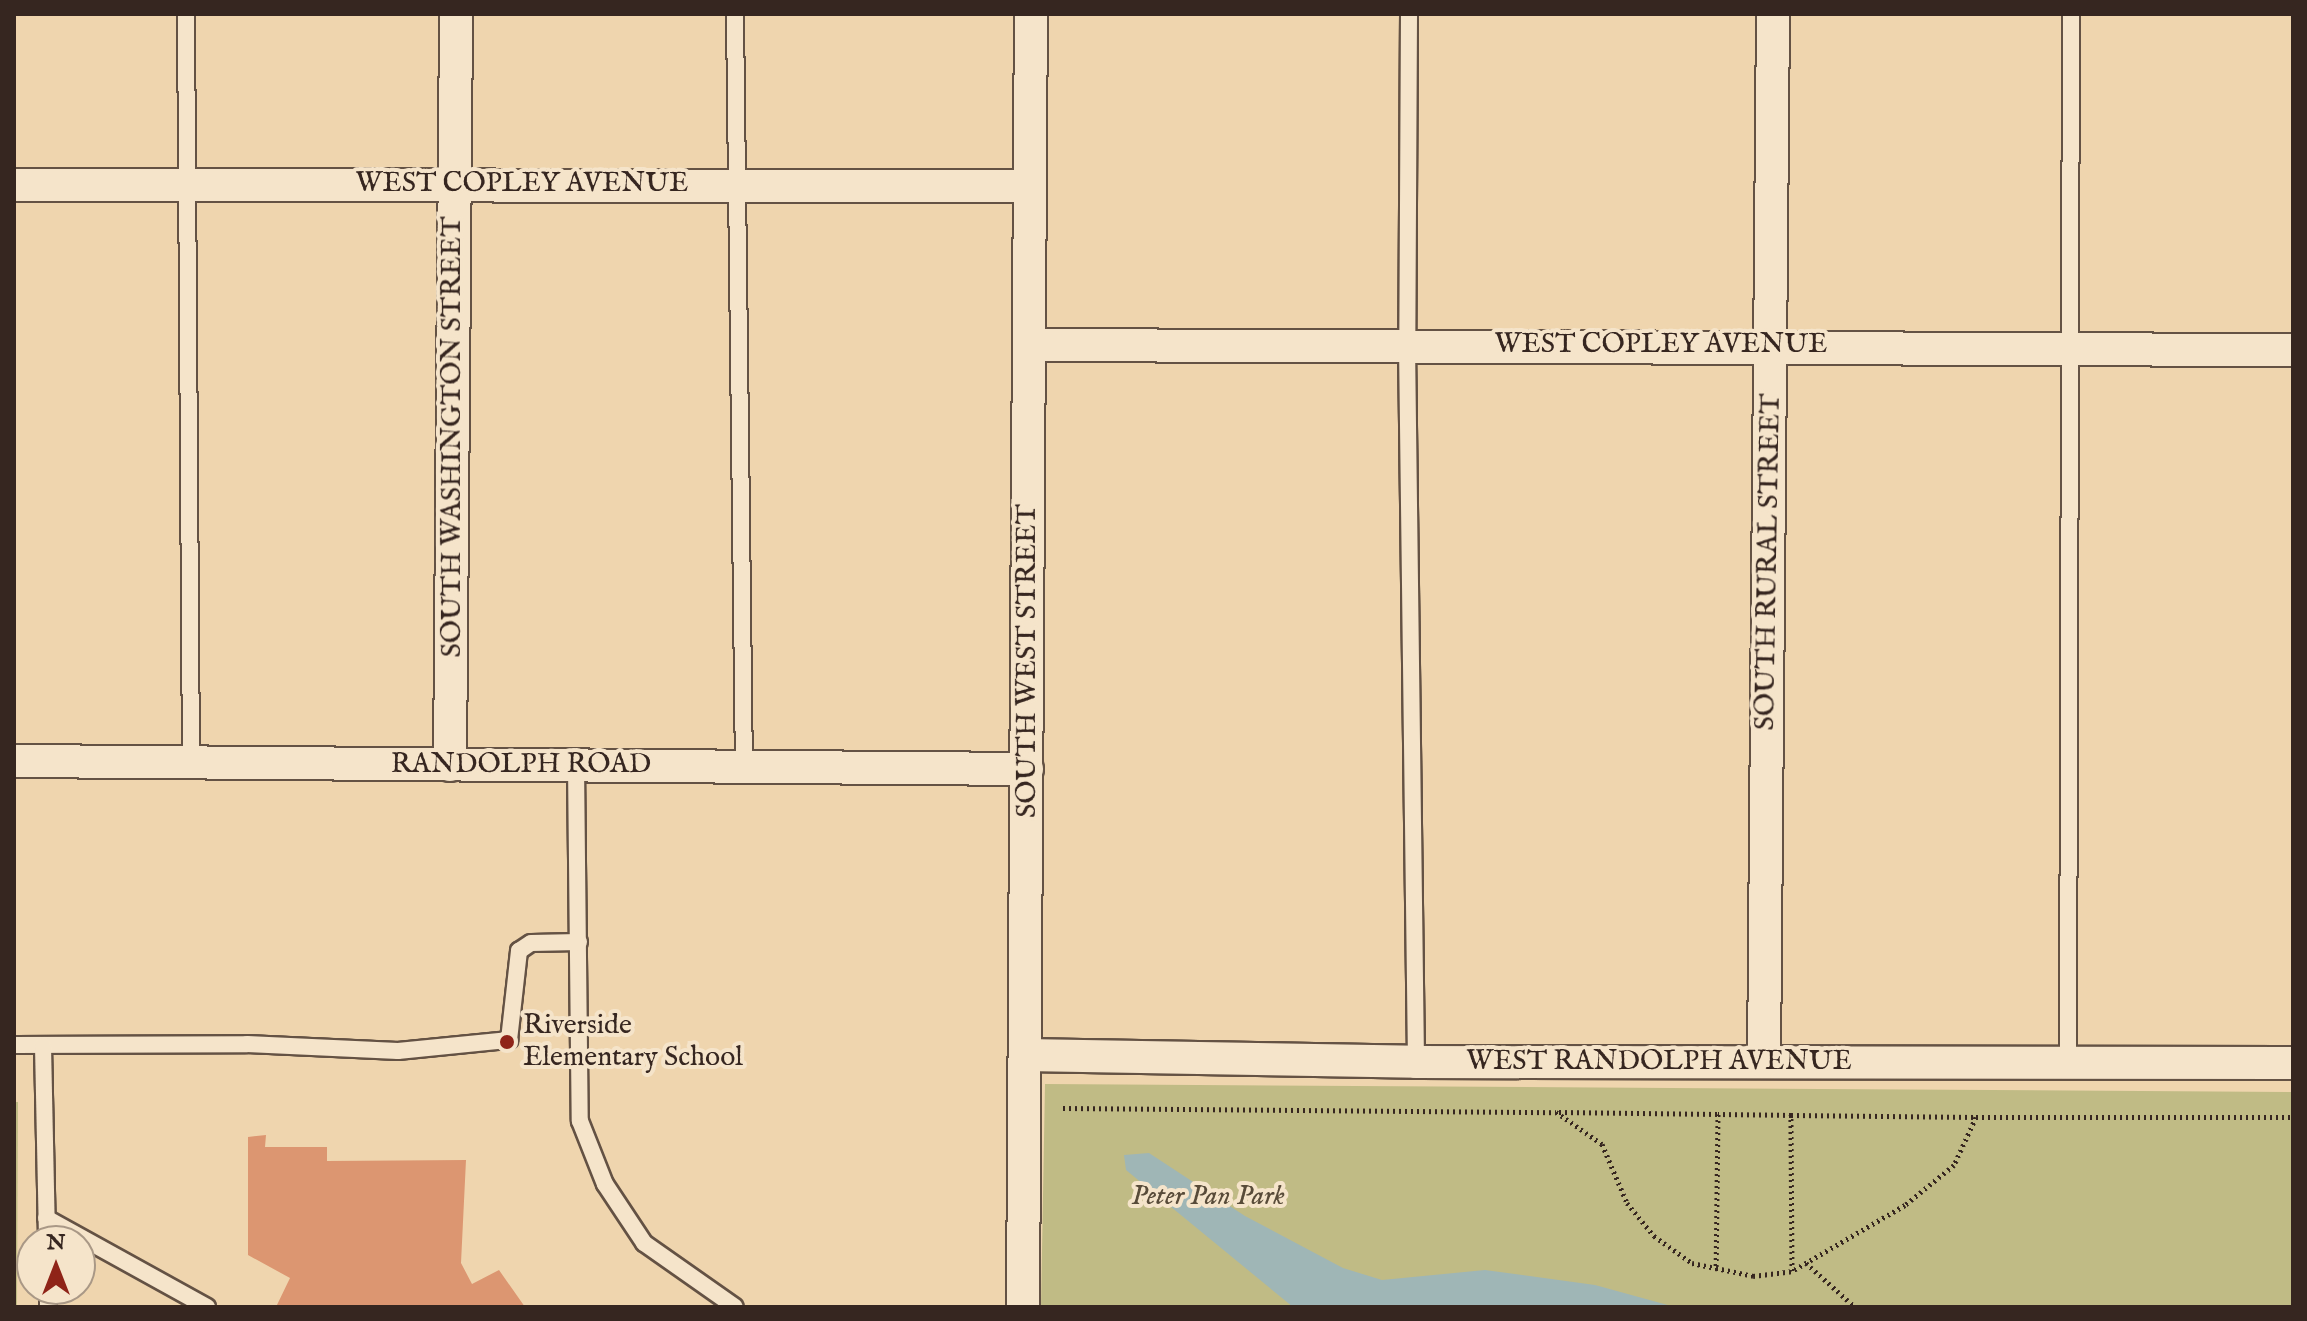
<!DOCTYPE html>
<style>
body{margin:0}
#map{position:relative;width:2307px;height:1321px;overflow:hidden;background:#efd5ae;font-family:"IM FELL English",serif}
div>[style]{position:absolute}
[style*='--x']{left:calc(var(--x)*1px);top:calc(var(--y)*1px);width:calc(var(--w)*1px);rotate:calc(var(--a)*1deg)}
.green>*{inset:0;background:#c0bb85}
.water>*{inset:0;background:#9fb6b6}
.building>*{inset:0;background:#dc9671}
.path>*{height:5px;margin-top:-2.5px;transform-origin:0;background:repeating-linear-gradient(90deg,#362620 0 2px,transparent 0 6px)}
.roads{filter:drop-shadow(2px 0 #645244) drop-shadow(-2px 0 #645244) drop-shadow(0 2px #645244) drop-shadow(0 -2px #645244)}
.service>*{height:16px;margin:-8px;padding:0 8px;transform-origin:8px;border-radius:8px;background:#f5e4ca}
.minor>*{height:32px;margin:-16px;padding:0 16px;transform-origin:16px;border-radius:16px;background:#f5e4ca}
.dots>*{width:22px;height:22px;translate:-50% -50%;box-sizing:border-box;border:4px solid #f5e4ca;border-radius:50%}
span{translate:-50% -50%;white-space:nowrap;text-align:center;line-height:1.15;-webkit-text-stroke:8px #f5e4ca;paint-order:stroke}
.street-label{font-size:28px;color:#362620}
.poi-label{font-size:28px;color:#362620}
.left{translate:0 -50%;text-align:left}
.park-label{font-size:28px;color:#584b39;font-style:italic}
.frame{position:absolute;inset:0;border:16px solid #362620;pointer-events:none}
.north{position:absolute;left:16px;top:1225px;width:80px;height:80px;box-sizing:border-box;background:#f5e4ca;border:2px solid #a99886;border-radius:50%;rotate:0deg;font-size:22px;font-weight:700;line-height:32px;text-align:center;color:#362620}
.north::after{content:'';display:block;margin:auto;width:28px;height:36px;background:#8f2418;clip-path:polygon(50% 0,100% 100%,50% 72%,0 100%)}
</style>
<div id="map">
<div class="green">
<i style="clip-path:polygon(1045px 1084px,2293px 1092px,2293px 1307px,1041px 1307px)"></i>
<i style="clip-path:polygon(14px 1102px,18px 1102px,17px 1307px,14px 1307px)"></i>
</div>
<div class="water">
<i style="clip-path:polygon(1149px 1153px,1245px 1216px,1343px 1268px,1382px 1280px,1485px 1270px,1595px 1285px,1675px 1307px,1293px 1307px,1126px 1170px,1124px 1155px)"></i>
</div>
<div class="building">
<i style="clip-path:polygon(266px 1135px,265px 1147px,327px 1147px,327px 1161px,466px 1160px,461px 1263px,472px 1284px,499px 1270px,525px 1307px,276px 1307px,290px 1278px,248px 1255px,248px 1137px)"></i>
</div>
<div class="path">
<i style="--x:1063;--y:1108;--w:493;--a:0.5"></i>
<i style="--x:1556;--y:1112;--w:56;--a:34.8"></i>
<i style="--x:1602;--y:1144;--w:64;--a:67"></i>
<i style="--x:1627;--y:1203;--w:43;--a:50.7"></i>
<i style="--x:1654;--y:1236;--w:47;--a:35.4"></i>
<i style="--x:1692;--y:1263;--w:25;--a:12"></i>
<i style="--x:1716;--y:1268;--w:38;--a:12"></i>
<i style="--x:1753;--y:1276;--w:39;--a:-7"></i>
<i style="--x:1792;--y:1271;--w:156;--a:-90.4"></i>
<i style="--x:1791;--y:1115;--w:73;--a:-179.2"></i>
<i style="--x:1718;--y:1114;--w:154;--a:90.7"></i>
<i style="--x:1559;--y:1112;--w:159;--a:0.7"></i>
<i style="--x:1791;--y:1115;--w:185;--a:0.6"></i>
<i style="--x:1976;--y:1117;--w:53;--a:114.6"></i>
<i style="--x:1954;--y:1165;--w:63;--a:140.8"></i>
<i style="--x:1905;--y:1205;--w:131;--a:149.7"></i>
<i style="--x:1976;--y:1117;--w:317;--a:0"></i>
<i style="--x:1806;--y:1263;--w:66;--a:41.9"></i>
</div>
<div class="roads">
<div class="service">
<i style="--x:186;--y:14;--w:749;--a:89.62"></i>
<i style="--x:735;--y:14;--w:753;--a:89.32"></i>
<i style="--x:1409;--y:14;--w:331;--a:90.3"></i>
<i style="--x:1407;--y:345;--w:717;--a:89.28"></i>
<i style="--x:576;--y:765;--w:356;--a:89.4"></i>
<i style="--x:580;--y:1121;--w:68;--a:68.4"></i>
<i style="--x:605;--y:1184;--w:71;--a:56.5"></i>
<i style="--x:644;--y:1243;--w:111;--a:35.1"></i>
<i style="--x:14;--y:1045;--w:233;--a:-0.2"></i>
<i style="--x:247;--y:1044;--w:151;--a:2.7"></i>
<i style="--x:398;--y:1051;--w:112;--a:-5.7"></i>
<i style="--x:509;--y:1040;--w:90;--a:-83.6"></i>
<i style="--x:519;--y:951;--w:14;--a:-34"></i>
<i style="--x:531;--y:943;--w:48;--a:-1.2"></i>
<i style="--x:43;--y:1046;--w:195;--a:88.8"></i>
<i style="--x:2068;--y:1063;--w:1049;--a:-89.84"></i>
<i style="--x:46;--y:1218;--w:184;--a:28.9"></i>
<i style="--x:48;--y:1289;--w:18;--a:90"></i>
</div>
<div class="minor">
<i style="--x:14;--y:185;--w:1015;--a:0.06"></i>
<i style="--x:1030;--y:345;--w:1263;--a:0.23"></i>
<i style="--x:14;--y:761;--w:1013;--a:0.45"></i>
<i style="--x:450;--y:765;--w:751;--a:-89.54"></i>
<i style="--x:1025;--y:1055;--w:391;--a:1"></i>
<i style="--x:1416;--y:1062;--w:877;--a:0.07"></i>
<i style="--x:1764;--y:1062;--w:1048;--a:-89.51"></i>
<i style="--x:1023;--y:1307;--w:1293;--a:-89.65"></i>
</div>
</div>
<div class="dots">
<i style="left:507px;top:1042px;background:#8f2418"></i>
</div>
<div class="street-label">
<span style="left:522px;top:184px">WEST COPLEY AVENUE</span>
<span style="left:1661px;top:345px">WEST COPLEY AVENUE</span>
<span style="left:453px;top:437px;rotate:-90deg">SOUTH WASHINGTON STREET</span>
<span style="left:1769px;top:562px;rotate:-89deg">SOUTH RURAL STREET</span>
<span style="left:1028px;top:661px;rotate:-90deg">SOUTH WEST STREET</span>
<span style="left:521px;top:765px">RANDOLPH ROAD</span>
<span style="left:1659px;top:1062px">WEST RANDOLPH AVENUE</span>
</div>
<div class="poi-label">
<span class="left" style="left:523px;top:1042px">Riverside<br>Elementary School</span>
</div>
<div class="park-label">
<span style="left:1208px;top:1197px">Peter Pan Park</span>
</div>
<div class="frame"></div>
<div class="north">N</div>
</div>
